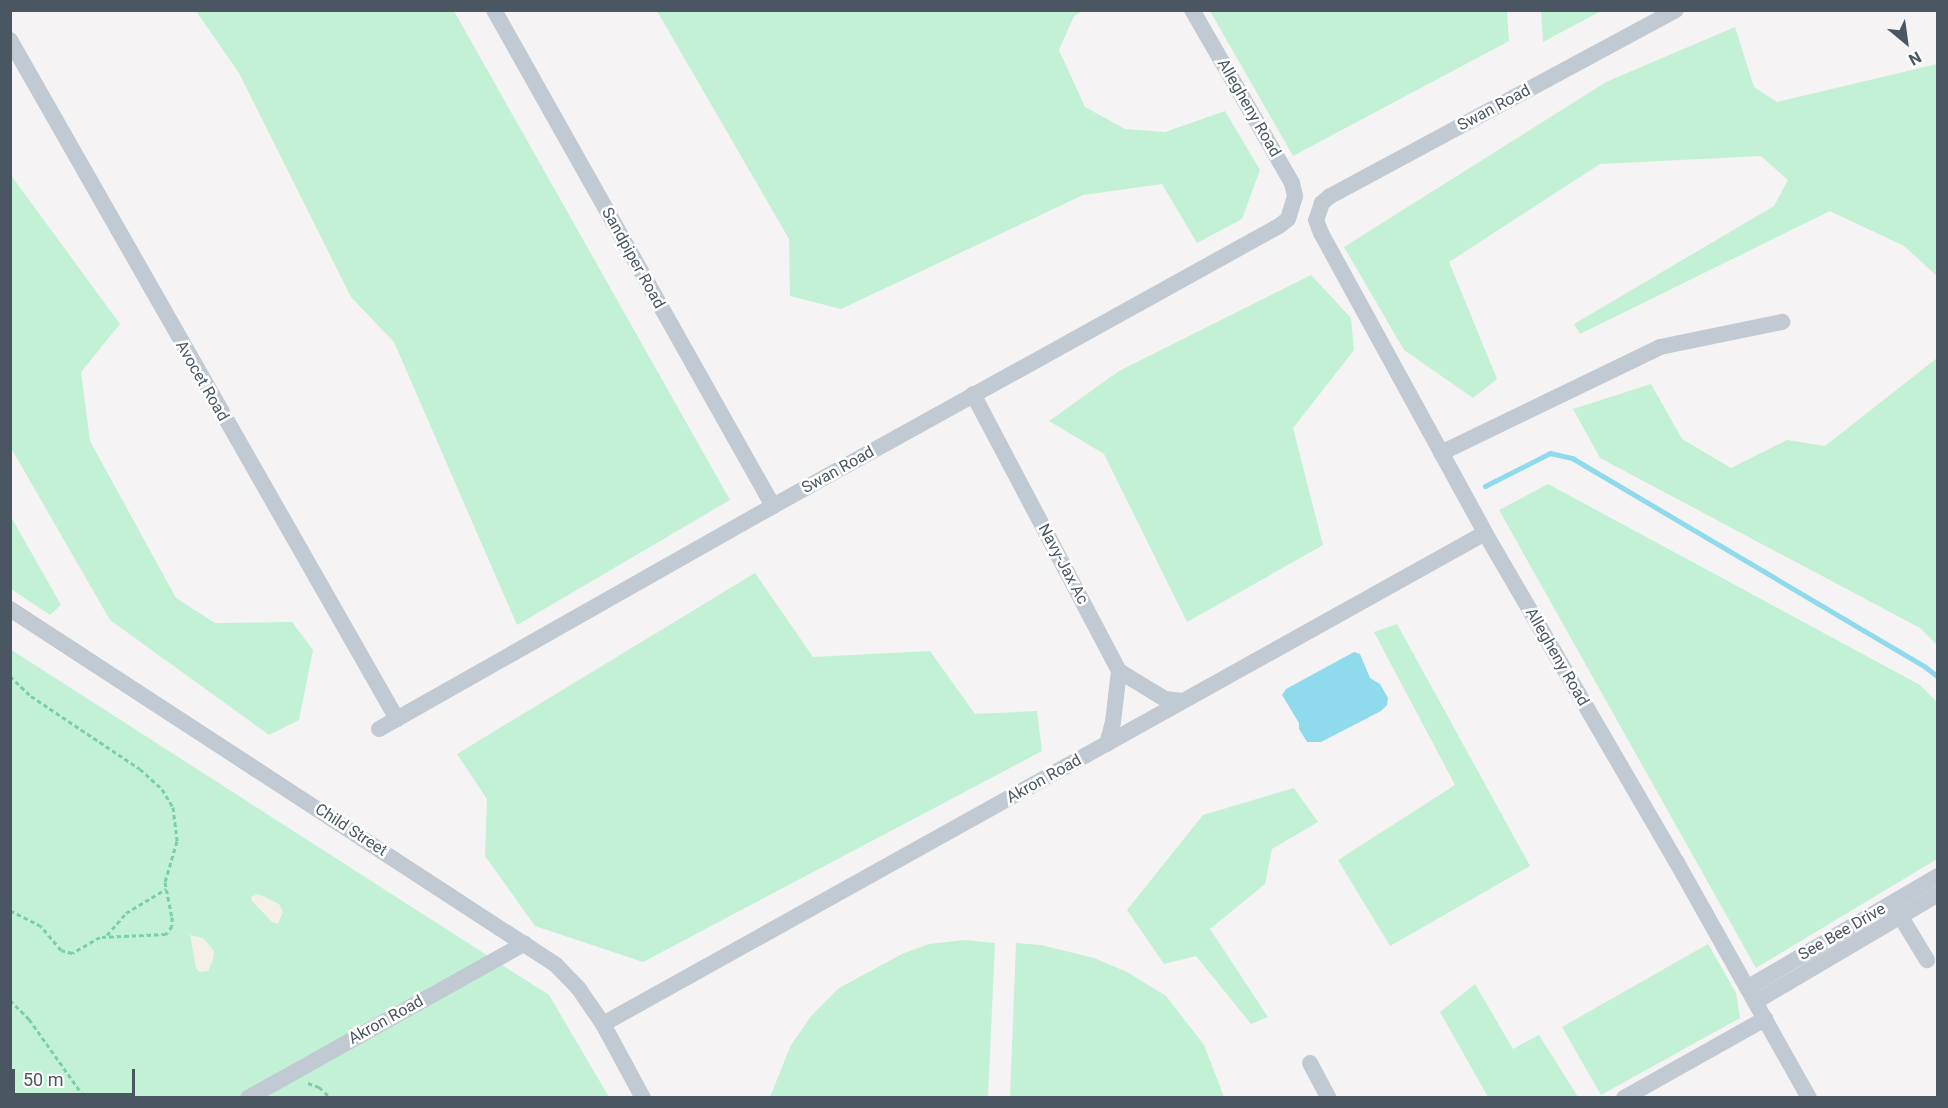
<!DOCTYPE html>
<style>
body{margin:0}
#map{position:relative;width:1948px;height:1108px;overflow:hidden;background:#f5f3f3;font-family:Roboto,sans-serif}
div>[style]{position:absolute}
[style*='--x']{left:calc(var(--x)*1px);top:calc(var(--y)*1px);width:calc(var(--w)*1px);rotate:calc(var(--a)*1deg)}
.green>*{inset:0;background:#c3f1d5}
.sand>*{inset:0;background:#f5f0e5}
.water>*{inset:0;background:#90daee}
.stream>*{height:5px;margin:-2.5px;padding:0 2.5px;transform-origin:2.5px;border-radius:2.5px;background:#90daee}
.path>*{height:3px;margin-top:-1.5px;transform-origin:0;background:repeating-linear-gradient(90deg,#7ad0a6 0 4.5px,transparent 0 7.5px)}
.minor>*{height:16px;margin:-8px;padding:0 8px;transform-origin:8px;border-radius:8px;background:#c1cad2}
span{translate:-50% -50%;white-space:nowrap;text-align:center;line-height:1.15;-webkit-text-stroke:5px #fff;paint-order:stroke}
.street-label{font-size:16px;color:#4a5661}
.frame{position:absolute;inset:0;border:12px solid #4a5661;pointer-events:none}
.north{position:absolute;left:1876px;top:12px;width:60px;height:60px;-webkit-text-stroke:4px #fff;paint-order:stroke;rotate:151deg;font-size:16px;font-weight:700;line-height:24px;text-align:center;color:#4a5661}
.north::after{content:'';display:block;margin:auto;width:21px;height:27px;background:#4a5661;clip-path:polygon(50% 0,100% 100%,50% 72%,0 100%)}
.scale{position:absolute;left:12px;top:1069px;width:123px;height:27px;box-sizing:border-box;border:3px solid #4a5661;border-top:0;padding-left:8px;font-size:18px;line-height:21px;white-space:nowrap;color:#4a5661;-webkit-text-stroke:4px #fff;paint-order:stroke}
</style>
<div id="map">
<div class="green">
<i style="clip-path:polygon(1541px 10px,1601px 10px,1601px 11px,1543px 42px)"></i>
<i style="clip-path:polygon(196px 11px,454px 11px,730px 500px,517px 625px,394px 342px,351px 297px,239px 73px)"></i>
<i style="clip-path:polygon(657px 11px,1083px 11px,1074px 16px,1059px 50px,1085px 107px,1125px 129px,1165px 132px,1225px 111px,1260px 170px,1242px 219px,1197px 243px,1162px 184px,1083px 195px,841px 309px,790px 296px,789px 239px)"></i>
<i style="clip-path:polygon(1210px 11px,1507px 11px,1509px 41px,1293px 156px)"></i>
<i style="clip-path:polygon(1735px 27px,1754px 87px,1777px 102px,1937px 64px,1937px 276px,1904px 246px,1830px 211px,1580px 334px,1574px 324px,1774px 206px,1788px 180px,1761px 156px,1600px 164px,1449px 262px,1497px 379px,1473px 398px,1404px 350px,1344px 247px,1606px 82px)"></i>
<i style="clip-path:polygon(10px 174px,120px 324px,81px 372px,90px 441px,176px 598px,215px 623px,292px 622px,313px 650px,299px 720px,269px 735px,110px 620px,11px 448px)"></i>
<i style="clip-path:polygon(1311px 275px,1351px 318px,1354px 350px,1293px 428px,1323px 545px,1187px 622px,1104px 454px,1049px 421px,1119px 371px)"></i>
<i style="clip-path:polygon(1937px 358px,1937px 645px,1920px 628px,1600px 458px,1573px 409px,1651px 384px,1682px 439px,1731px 468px,1787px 440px,1825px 446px)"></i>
<i style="clip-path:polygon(1548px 484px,1920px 685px,1937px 702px,1937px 859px,1756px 968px,1499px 510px)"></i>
<i style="clip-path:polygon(10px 515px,61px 605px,50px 615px,11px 589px)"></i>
<i style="clip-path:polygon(755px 573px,813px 657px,930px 651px,975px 714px,1037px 711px,1042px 751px,643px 962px,535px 926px,485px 856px,487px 799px,457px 754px)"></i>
<i style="clip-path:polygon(1397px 624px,1530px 866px,1390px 946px,1338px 860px,1455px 785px,1374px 632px)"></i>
<i style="clip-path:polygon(10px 649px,549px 995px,609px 1097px,11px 1097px)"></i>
<i style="clip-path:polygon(1294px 788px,1318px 822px,1272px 849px,1265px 884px,1210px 929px,1268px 1017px,1251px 1024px,1196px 956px,1164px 964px,1127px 910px,1203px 815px)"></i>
<i style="clip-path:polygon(964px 940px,995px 943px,988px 1097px,770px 1097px,791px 1045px,812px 1015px,839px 988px,904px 953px,929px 944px)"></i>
<i style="clip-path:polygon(1016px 943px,1041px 945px,1094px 958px,1127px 972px,1166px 996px,1204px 1045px,1224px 1097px,1010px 1097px)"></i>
<i style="clip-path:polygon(1708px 944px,1736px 993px,1740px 1018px,1601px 1095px,1562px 1027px)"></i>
<i style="clip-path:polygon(1475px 984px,1513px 1049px,1539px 1035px,1578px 1097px,1488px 1097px,1440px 1012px)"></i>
</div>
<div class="sand">
<i style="clip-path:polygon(258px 894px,279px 904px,283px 912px,278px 924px,272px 922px,252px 901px,251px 897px)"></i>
<i style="clip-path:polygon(190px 935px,203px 938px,214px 951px,213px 960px,208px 971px,199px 972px,196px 968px)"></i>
</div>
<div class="water">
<i style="clip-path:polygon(1354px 652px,1360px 654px,1370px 678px,1380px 684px,1388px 698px,1387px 705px,1381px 711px,1321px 742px,1307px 742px,1299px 729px,1299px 723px,1282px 695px,1286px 689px)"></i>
</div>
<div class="stream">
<i style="--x:1485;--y:486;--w:73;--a:-26.9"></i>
<i style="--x:1550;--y:453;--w:23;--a:13"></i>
<i style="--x:1572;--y:458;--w:409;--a:30.6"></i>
<i style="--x:1924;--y:666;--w:18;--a:38"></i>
</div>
<div class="path">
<i style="--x:10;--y:676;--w:29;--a:44"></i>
<i style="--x:31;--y:696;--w:131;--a:33.8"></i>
<i style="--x:140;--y:769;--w:30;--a:42"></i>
<i style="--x:162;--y:789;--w:21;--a:59"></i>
<i style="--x:173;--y:807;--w:34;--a:83"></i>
<i style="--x:177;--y:841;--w:43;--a:106.3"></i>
<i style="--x:165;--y:882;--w:36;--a:79"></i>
<i style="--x:172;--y:917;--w:9;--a:90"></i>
<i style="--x:172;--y:926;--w:10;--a:127"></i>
<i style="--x:166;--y:934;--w:66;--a:177.4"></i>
<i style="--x:100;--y:937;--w:32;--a:150"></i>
<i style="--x:72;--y:953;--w:11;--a:-165"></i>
<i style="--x:61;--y:950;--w:31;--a:-130"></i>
<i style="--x:41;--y:926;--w:35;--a:-153"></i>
<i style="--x:107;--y:935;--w:29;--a:-49"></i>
<i style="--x:126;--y:913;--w:47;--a:-31"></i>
<i style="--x:10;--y:1000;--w:27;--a:45"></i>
<i style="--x:29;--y:1019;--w:97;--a:54.7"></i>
<i style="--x:308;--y:1083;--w:12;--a:20"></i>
<i style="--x:319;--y:1087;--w:16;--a:43"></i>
</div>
<div class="minor">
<i style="--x:494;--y:10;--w:569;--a:60.64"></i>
<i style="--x:1676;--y:10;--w:393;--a:151.7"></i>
<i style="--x:1330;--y:196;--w:11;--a:139"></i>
<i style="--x:1322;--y:203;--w:18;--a:109"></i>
<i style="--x:1316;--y:220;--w:14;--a:69"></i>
<i style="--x:1321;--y:233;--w:342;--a:61.3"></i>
<i style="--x:1485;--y:533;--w:380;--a:59.8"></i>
<i style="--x:1676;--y:861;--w:272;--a:60.7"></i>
<i style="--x:10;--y:40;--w:782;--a:60.32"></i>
<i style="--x:973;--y:394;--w:313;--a:62.2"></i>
<i style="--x:1119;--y:671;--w:54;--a:31.3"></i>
<i style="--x:1165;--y:699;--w:18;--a:6"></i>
<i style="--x:1441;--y:453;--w:243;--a:-25.8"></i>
<i style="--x:1660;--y:347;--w:125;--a:-11.6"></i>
<i style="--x:10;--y:609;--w:652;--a:33.1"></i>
<i style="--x:556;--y:965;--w:33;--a:46"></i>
<i style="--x:579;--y:989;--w:42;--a:55.6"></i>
<i style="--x:603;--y:1024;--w:84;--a:61.6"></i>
<i style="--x:379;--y:729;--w:453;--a:-29.5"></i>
<i style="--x:773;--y:506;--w:578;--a:-28.96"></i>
<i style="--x:1279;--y:226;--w:11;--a:-38"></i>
<i style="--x:1288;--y:219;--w:24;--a:-73"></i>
<i style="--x:1295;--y:196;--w:13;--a:-103"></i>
<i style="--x:1292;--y:183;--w:200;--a:-120"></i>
<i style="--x:1107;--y:744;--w:23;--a:-75"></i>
<i style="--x:1113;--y:722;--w:51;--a:-83.3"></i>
<i style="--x:1896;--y:909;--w:60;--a:58.7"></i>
<i style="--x:1747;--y:988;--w:221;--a:-30.4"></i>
<i style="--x:1755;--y:1002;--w:212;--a:-30.5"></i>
<i style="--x:603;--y:1024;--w:1009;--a:-29.1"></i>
<i style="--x:1310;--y:1063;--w:40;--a:62"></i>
<i style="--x:248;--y:1098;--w:317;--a:-29.2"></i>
<i style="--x:1624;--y:1098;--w:162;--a:-29.3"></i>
</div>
<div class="street-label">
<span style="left:1249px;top:108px;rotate:60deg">Allegheny Road</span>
<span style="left:1494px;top:108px;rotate:-28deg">Swan Road</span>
<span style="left:633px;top:258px;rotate:61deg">Sandpiper Road</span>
<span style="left:202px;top:381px;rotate:60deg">Avocet Road</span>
<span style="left:838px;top:470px;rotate:-29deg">Swan Road</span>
<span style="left:1063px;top:564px;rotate:62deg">Navy-Jax Ac</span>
<span style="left:1557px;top:657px;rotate:60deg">Allegheny Road</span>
<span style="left:1044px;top:779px;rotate:-29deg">Akron Road</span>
<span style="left:351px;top:830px;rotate:33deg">Child Street</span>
<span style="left:1842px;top:932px;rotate:-30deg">See Bee Drive</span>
<span style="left:386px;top:1020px;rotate:-29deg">Akron Road</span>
</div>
<div class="frame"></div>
<div class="north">N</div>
<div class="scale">50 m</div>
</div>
